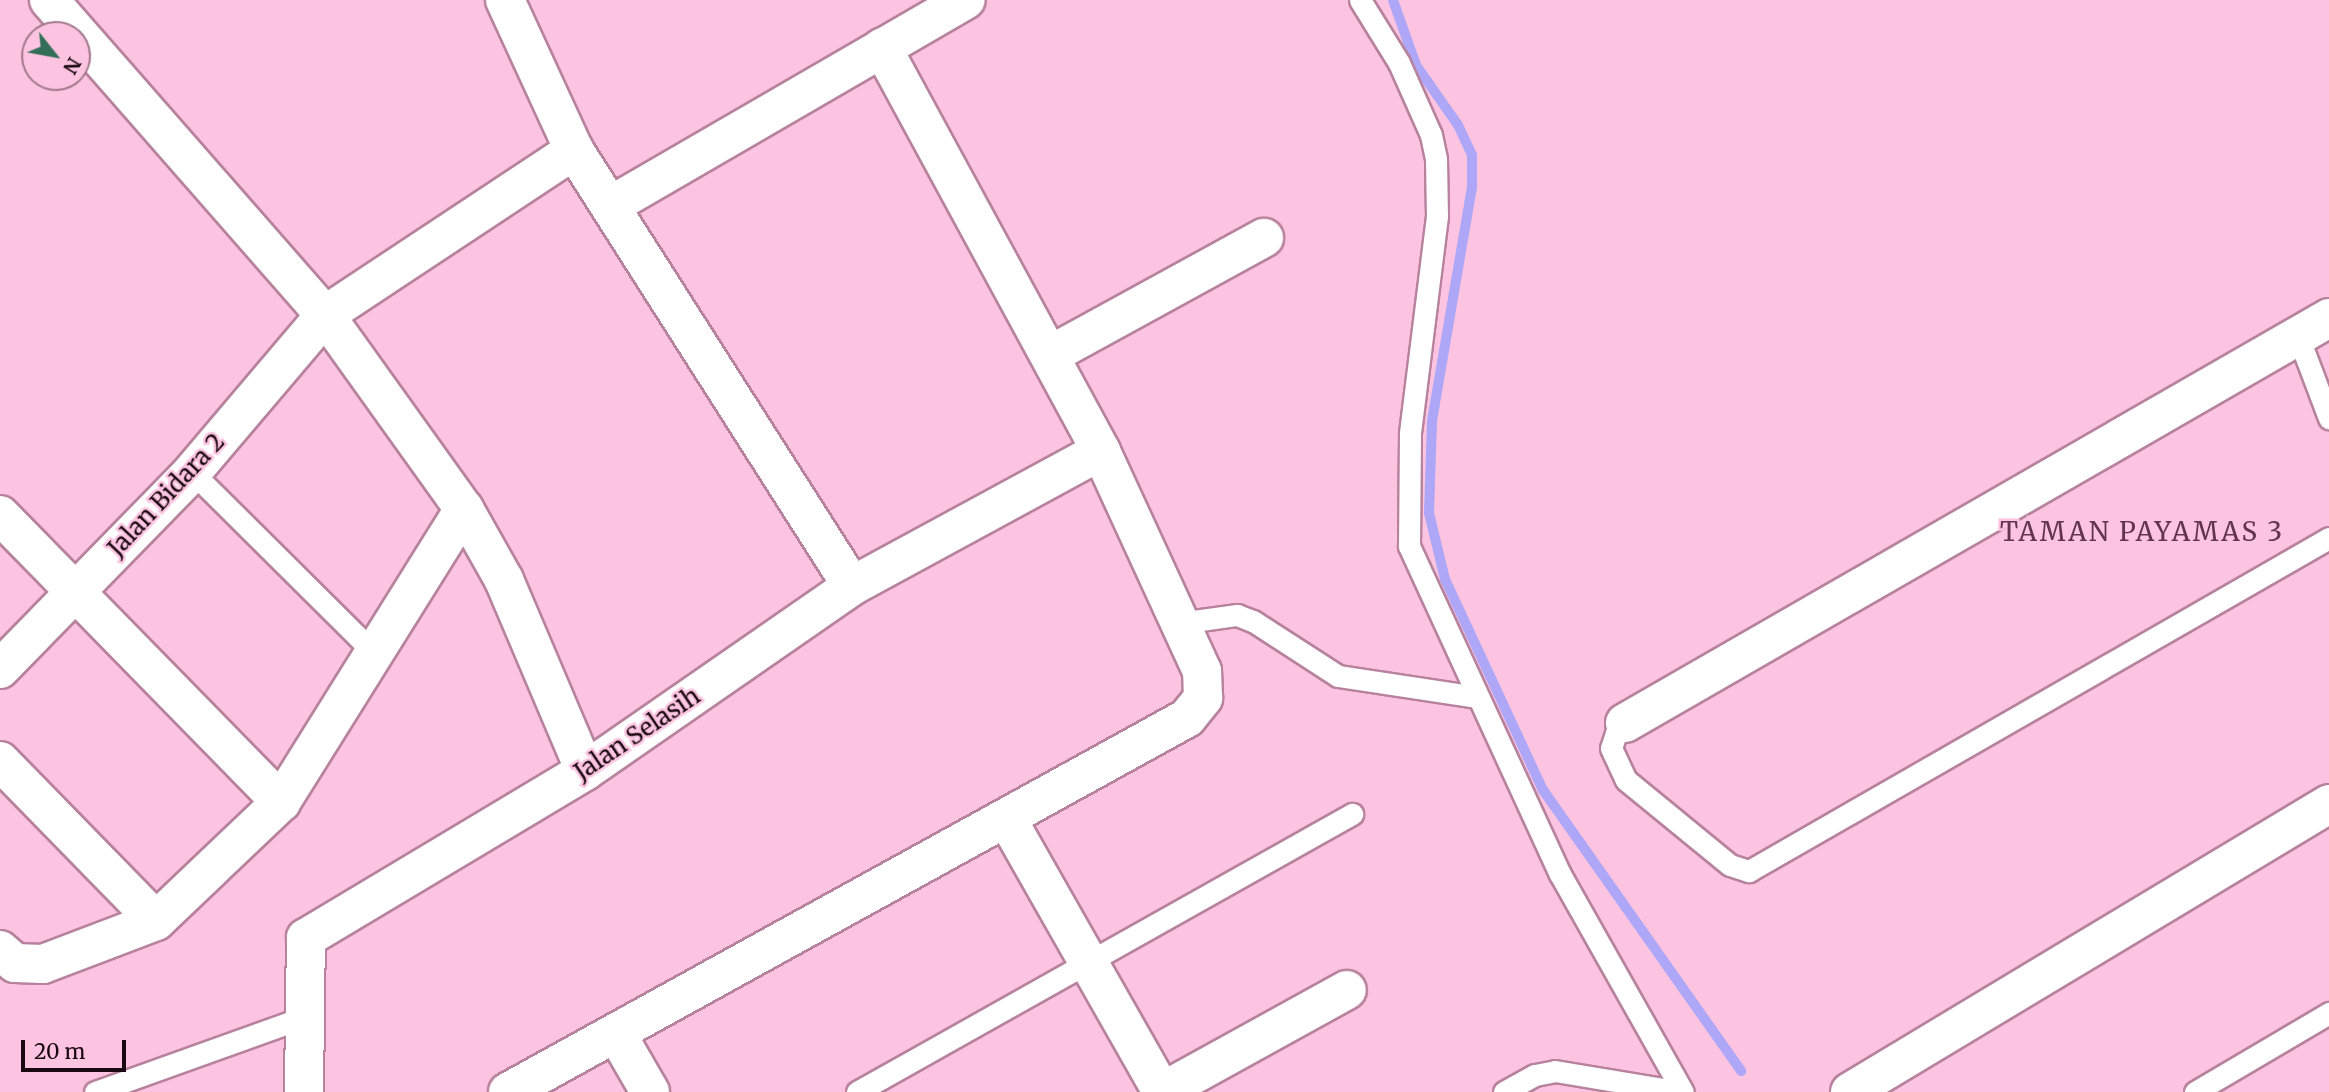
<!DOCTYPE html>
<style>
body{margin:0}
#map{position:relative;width:2329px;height:1092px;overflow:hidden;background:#fcc4e0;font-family:Merriweather,serif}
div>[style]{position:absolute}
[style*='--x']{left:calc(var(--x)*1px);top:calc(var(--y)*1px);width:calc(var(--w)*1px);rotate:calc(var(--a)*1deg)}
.stream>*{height:10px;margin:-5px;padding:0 5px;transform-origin:5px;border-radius:5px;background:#aea7f7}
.roads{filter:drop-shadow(2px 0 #b7829d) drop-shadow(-2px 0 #b7829d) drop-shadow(0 2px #b7829d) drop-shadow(0 -2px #b7829d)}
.lane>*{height:21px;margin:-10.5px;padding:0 10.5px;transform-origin:10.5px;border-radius:10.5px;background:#fff}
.street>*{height:38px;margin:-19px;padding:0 19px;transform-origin:19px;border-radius:19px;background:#fff}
span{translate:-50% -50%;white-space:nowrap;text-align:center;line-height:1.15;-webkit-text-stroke:5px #fcc4e0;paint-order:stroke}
.street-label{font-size:24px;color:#190711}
.neighbourhood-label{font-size:26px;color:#62344d;letter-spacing:2px}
.north{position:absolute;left:21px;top:21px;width:70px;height:70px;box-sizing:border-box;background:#fcc4e0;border:2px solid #a1788d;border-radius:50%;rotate:121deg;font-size:19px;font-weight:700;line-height:28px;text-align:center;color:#190711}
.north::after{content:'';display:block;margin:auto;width:24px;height:32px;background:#336e59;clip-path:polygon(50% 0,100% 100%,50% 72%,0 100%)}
.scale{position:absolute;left:21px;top:1040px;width:105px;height:32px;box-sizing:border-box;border:4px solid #190711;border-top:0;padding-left:9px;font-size:21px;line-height:24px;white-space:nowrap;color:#190711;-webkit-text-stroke:5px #fcc4e0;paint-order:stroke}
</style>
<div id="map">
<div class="stream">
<i style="--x:1393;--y:0;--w:69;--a:70.5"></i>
<i style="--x:1416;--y:65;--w:73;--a:55"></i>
<i style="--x:1458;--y:125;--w:33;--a:65"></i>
<i style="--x:1472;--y:155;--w:32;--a:90"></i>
<i style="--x:1472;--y:187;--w:238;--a:99.7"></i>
<i style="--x:1432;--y:422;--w:91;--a:91.9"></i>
<i style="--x:1429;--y:513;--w:68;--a:76.4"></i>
<i style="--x:1445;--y:579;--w:233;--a:65.1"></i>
<i style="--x:1543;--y:790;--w:344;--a:54.8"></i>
</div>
<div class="roads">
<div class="lane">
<i style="--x:1360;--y:0;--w:74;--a:58.2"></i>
<i style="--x:1399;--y:63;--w:79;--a:66"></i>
<i style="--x:1431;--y:135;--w:25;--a:78"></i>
<i style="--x:1436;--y:159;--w:57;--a:89"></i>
<i style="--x:1437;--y:216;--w:220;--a:97.1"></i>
<i style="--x:1410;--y:434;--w:112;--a:90.5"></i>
<i style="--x:1409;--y:546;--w:361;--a:65.3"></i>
<i style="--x:1560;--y:874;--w:250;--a:60.6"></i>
<i style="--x:2298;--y:336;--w:88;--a:69.3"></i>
<i style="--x:192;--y:472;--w:255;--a:44.8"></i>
<i style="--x:1179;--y:623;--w:59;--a:-7.9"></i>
<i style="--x:1237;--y:615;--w:17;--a:21"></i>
<i style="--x:1253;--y:621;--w:101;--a:32.9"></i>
<i style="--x:1338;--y:676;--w:141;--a:8.6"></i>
<i style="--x:1625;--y:723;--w:11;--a:139"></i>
<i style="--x:1617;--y:730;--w:19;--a:108"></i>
<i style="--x:1611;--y:748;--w:35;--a:65"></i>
<i style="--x:1626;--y:780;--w:134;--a:39.3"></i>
<i style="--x:1730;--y:865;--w:20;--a:18"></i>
<i style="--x:1749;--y:871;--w:669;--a:-29.86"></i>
<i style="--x:95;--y:1092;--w:225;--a:-19.7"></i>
<i style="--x:857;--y:1092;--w:568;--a:-29.32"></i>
<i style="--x:1504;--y:1092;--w:35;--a:-29"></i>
<i style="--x:1535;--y:1075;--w:20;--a:-11"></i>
<i style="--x:1555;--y:1071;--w:127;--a:9.5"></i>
<i style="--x:2195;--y:1092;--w:156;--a:-30.5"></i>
</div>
<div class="street">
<i style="--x:49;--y:0;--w:419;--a:48.8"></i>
<i style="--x:325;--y:315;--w:239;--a:54.4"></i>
<i style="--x:464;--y:509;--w:81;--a:60.6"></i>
<i style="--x:504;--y:580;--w:207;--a:67"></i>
<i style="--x:574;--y:150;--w:517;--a:57.48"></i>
<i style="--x:610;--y:206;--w:411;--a:-30.1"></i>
<i style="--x:1050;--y:355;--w:244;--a:-28.7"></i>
<i style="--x:0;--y:515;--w:402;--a:45.6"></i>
<i style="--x:0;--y:669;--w:275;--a:-45.7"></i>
<i style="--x:192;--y:472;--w:206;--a:-49.7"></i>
<i style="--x:325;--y:315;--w:299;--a:-33.5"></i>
<i style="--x:574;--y:150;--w:165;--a:-114.7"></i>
<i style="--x:1625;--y:723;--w:812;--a:-29.91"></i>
<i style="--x:0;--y:761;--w:223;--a:45.7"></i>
<i style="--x:1007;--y:819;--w:314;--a:60.4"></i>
<i style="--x:0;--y:950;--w:20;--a:41"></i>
<i style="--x:15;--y:963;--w:28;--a:2"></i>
<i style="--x:43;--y:964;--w:121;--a:-20.8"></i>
<i style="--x:156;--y:921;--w:173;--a:-43.6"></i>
<i style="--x:281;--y:802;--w:345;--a:-58"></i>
<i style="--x:616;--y:1033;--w:68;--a:60"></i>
<i style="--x:304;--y:1092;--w:154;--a:-89.3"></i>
<i style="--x:306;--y:938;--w:325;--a:-30.9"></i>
<i style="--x:585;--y:771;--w:325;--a:-34.7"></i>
<i style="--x:852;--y:586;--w:283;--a:-28.5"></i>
<i style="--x:508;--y:1092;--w:775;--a:-28.85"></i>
<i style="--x:1187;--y:718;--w:26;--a:-51"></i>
<i style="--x:1203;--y:698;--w:27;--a:-92"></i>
<i style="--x:1202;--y:671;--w:242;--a:-114.7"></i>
<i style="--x:1101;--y:451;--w:459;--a:-118.5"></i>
<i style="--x:1162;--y:1092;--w:211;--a:-28.9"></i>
<i style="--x:1850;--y:1092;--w:559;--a:-31.02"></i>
</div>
</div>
<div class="street-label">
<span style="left:166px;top:495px;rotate:-47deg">Jalan Bidara 2</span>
<span style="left:637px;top:734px;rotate:-34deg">Jalan Selasih</span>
</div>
<div class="neighbourhood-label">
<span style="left:2142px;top:532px">TAMAN PAYAMAS 3</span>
</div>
<div class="north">N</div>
<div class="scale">20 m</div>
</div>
